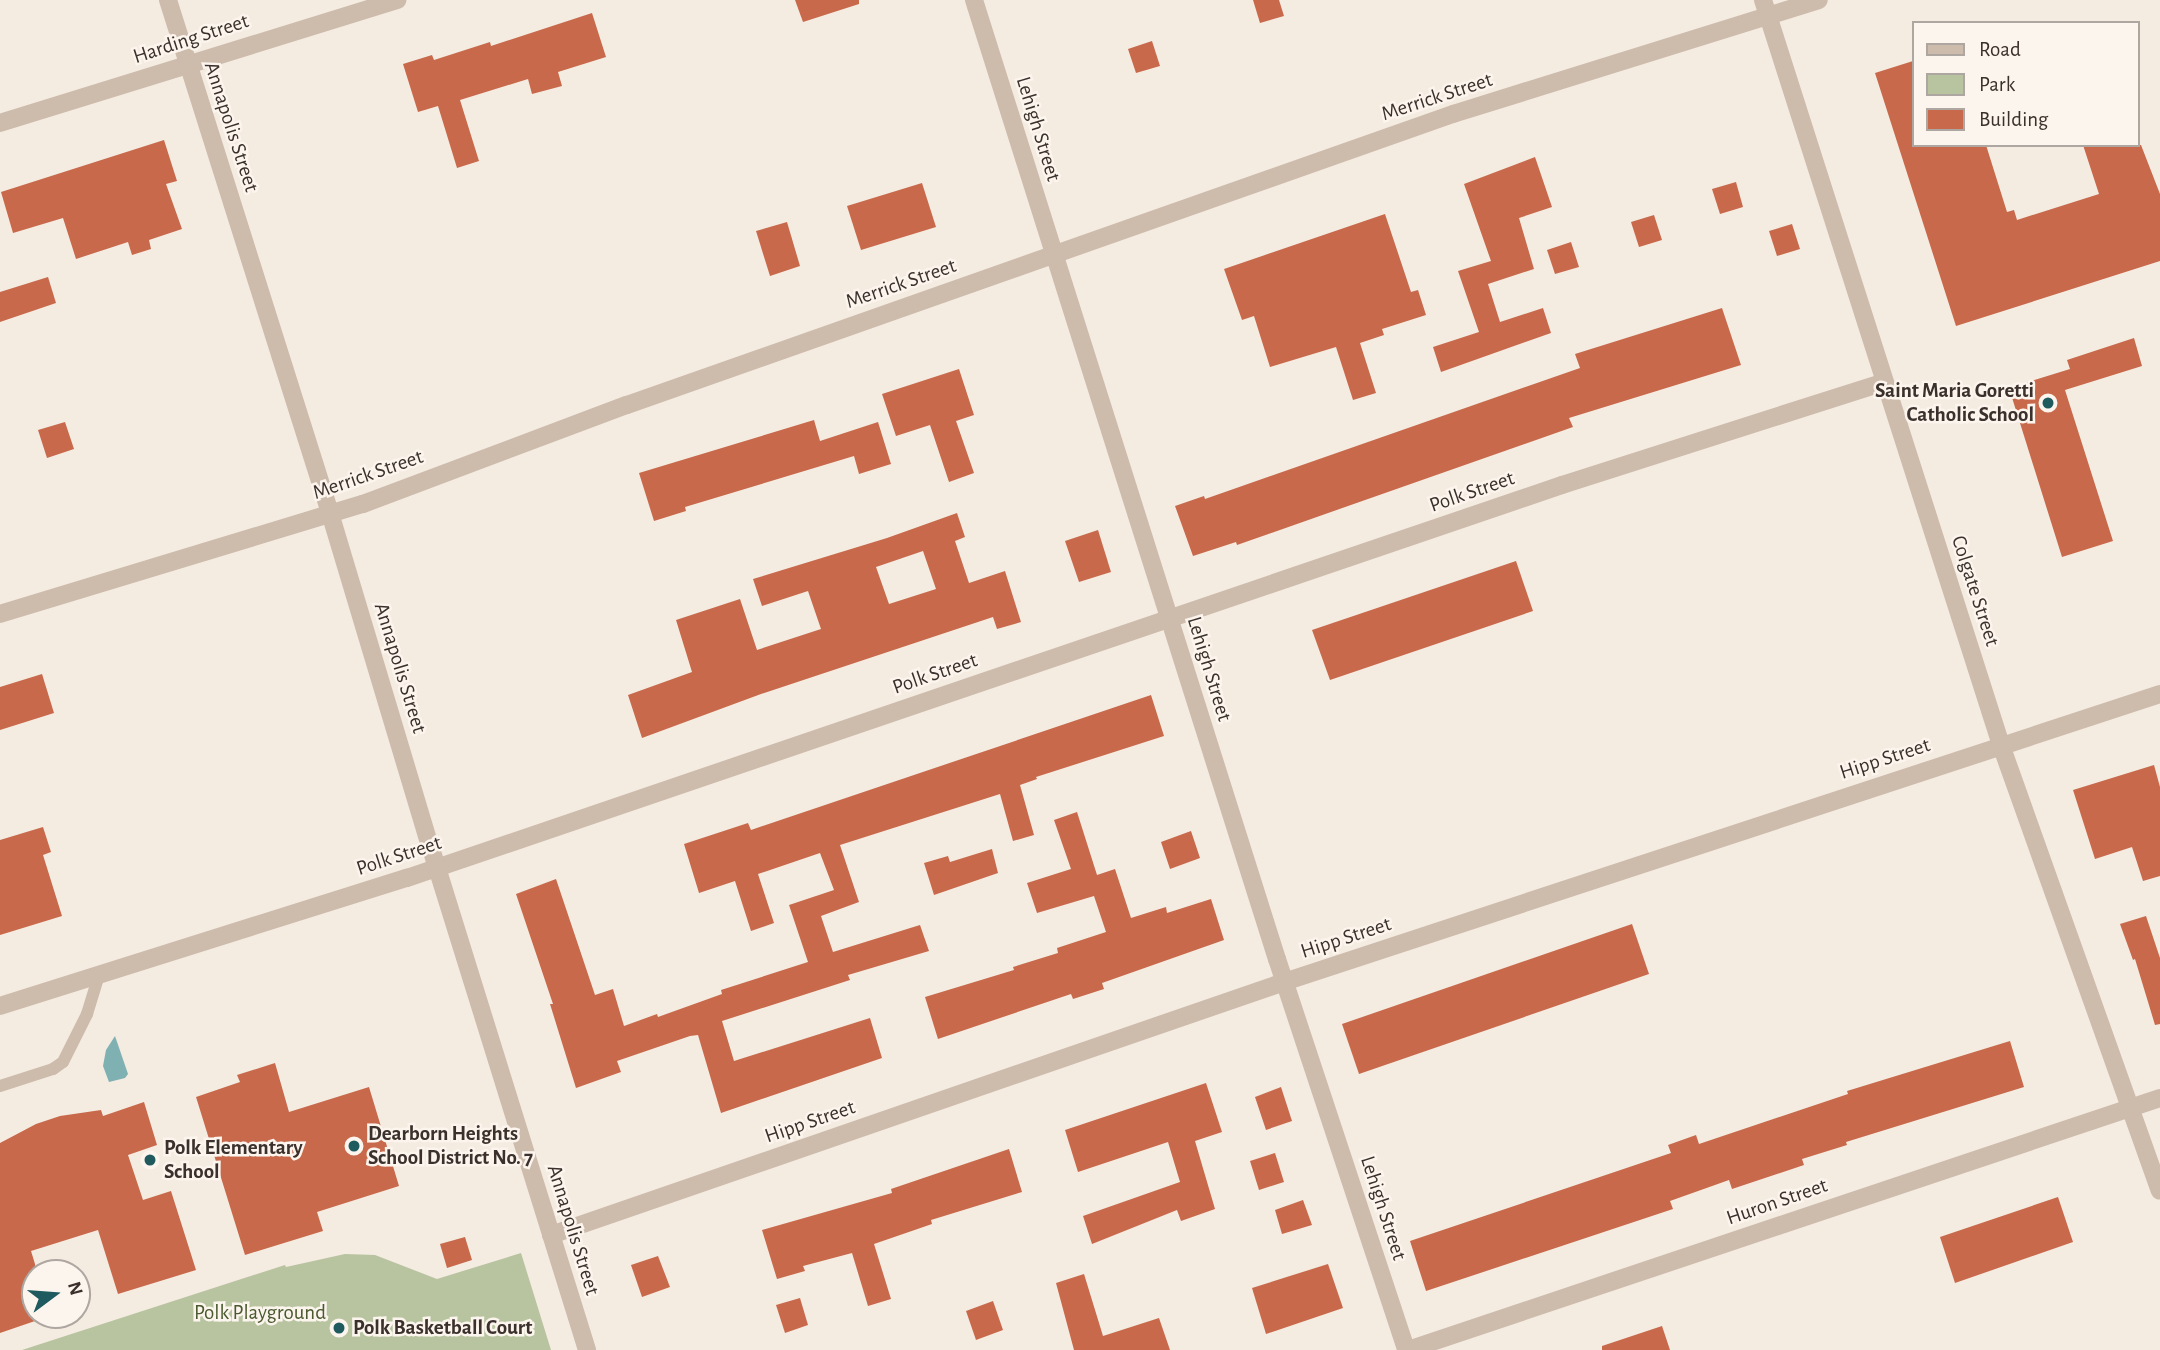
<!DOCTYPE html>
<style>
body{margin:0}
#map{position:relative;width:2160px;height:1350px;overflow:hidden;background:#f4ebe1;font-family:"Alegreya Sans",sans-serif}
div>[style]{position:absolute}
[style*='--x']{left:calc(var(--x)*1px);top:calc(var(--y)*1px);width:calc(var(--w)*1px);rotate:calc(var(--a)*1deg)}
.green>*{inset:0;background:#b8c4a0}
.water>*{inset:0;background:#7fb0b2}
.building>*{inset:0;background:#c8694b}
.service>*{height:12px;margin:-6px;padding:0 6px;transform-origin:6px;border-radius:6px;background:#cdbbac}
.minor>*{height:18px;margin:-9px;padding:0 9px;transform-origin:9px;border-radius:9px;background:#cdbbac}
.tertiary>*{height:18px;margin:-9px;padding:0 9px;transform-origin:9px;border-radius:9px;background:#cdbbac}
.dots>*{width:19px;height:19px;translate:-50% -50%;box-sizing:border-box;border:4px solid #fbf5ee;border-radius:50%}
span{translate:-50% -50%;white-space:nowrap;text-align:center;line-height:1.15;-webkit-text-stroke:5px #fbf5ee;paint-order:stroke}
.street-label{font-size:21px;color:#3b302b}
.poi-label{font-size:21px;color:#3b302b;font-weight:700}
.right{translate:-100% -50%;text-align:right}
.left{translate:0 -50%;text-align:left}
.park-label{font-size:21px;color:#4a5a2e}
.legend{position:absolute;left:1912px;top:21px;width:228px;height:126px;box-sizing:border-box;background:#fbf5ee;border:2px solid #aea6a0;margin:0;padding:9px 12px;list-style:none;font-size:21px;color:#3b302b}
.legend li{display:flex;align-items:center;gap:14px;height:35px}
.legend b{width:35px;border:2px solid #aea6a0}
.north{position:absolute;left:21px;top:1259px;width:70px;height:70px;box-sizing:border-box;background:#fbf5ee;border:2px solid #aea6a0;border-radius:50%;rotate:74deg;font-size:19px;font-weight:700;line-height:28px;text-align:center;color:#3b302b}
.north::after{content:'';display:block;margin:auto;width:24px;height:32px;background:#1f5a5e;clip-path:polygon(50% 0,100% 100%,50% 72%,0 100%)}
</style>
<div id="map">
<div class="green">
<i style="clip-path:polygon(521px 1253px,551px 1350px,22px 1350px,285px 1265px,286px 1267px,345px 1254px,375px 1255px,437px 1279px)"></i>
</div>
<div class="water">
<i style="clip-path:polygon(115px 1036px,128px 1074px,125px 1078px,109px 1082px,103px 1066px,106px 1050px)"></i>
</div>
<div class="building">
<i style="clip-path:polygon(795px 0,859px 0,859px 4px,803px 22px)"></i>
<i style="clip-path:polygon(1253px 0,1279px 0,1284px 16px,1260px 23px)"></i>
<i style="clip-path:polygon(592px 13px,606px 57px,558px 72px,562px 86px,532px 94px,528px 79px,460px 100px,479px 161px,457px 168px,438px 106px,418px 112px,403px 64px,432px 55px,434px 60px,490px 42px,491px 46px)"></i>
<i style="clip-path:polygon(1152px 41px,1160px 66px,1136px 73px,1128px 49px)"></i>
<i style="clip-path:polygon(1913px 61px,1913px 145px,1986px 145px,2007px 212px,2014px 210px,2017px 220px,2099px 194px,2083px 145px,2141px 145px,2160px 194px,2160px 261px,1956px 326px,1875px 73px)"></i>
<i style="clip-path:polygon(164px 140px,177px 181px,166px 184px,182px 229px,149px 240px,151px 249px,132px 255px,128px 242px,76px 259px,63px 218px,13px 233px,1px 192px)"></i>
<i style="clip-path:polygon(1535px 157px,1552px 207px,1519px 218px,1534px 269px,1488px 284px,1500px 322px,1543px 308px,1551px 333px,1441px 372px,1433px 347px,1479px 332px,1458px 271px,1491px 261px,1464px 184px)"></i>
<i style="clip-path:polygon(1736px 182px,1743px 207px,1720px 214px,1712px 189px)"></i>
<i style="clip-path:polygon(922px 183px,936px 227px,861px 250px,847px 206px)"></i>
<i style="clip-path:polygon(1385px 214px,1411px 292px,1418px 290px,1426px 315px,1382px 329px,1384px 335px,1360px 343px,1376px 393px,1353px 400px,1336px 347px,1270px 367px,1254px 316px,1242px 320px,1224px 269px)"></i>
<i style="clip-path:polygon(1654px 215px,1662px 240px,1639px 247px,1631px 222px)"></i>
<i style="clip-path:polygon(787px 222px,800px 266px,770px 276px,756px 231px)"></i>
<i style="clip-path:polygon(1792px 224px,1800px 249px,1777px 256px,1769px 231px)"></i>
<i style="clip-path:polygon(1571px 242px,1579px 267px,1555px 274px,1547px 250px)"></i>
<i style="clip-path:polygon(48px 277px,56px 303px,0 322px,0 292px)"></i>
<i style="clip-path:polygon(1722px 308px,1741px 365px,1569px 418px,1573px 427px,1237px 545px,1236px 542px,1193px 556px,1175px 506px,1204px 496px,1205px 499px,1580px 368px,1575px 354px)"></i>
<i style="clip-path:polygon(2134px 338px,2142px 366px,2065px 390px,2113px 541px,2062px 557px,2009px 388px,2070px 369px,2067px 360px)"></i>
<i style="clip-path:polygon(959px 369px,974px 415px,956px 421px,974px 473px,949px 482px,930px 425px,896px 436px,882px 394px)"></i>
<i style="clip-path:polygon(814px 420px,820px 441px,878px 422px,891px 464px,859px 474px,854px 456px,685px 507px,686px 511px,654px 521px,639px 473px)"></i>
<i style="clip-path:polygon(65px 422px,74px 449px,47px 458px,38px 430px)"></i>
<i style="clip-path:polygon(evenodd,957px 513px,965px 537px,955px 541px,969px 583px,1005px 571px,1021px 622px,997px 629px,993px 617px,761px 694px,642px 738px,628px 695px,692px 672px,676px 620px,740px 599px,757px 650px,821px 629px,808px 591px,762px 606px,753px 579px,887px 538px,957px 513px,923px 551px,936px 589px,889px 604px,876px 567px,923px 551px)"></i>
<i style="clip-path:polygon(1098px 530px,1111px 572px,1079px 582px,1065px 541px)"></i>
<i style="clip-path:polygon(1516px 561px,1533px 611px,1330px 680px,1312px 630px)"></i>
<i style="clip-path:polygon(42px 674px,54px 713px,0 730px,0 687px)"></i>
<i style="clip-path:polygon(1151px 695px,1164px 736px,1036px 777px,1037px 779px,1020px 785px,1034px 835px,1013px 841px,1000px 794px,840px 845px,859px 902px,821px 916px,833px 952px,920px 925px,929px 951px,848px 975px,850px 980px,722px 1021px,734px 1061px,870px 1018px,882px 1058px,721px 1113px,698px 1035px,690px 1036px,617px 1061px,621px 1072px,576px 1088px,550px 1004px,553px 1004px,516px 894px,556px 879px,595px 995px,613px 989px,624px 1026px,657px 1014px,658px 1017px,722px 994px,721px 990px,808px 962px,789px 905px,834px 890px,820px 853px,758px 874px,774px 923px,751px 931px,735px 881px,699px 893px,684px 844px,748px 823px,751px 830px)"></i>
<i style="clip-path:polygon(2154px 765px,2160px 787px,2160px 876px,2143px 881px,2132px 847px,2095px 859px,2073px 790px)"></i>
<i style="clip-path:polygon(1077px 812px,1097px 875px,1115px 869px,1131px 918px,1166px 907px,1167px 913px,1211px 899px,1224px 940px,1102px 983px,1104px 989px,1073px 999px,1071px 994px,938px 1039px,925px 997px,1014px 970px,1013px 967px,1058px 953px,1057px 948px,1106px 932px,1094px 896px,1037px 913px,1027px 883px,1071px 869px,1054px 820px)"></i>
<i style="clip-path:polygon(43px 827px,51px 852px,43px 855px,62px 916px,0 935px,0 840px)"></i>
<i style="clip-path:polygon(1191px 831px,1200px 858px,1170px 869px,1161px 842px)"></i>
<i style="clip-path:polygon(992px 849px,998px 873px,934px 895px,924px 863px,948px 856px,950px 862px)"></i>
<i style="clip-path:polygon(2146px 916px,2160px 958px,2160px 1024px,2155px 1025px,2135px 959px,2133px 960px,2120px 924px)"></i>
<i style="clip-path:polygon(1632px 924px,1649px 974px,1359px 1074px,1342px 1024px)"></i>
<i style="clip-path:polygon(2010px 1041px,2024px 1087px,1846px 1142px,1847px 1145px,1802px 1159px,1804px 1165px,1732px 1189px,1729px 1180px,1670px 1201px,1673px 1209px,1426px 1291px,1410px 1241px,1671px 1153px,1668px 1145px,1696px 1135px,1699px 1144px,1848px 1094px,1847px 1091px)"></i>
<i style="clip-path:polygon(275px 1063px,289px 1112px,369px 1087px,399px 1186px,317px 1212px,323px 1231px,245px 1255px,196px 1097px,240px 1082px,237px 1075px)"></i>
<i style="clip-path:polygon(1206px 1083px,1222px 1132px,1195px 1141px,1215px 1209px,1181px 1221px,1177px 1210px,1092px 1244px,1083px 1216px,1180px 1182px,1168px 1142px,1078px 1172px,1065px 1130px)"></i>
<i style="clip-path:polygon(1281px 1087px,1292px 1121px,1266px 1130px,1255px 1097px)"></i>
<i style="clip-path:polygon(144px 1102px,157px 1145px,128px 1155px,143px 1200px,171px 1191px,196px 1270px,118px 1294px,98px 1230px,31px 1251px,35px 1264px,35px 1321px,0 1333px,0 1143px,36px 1124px,60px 1116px,101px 1110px,103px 1116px)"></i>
<i style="clip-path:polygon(1009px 1149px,1022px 1192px,931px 1220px,932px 1224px,874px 1244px,891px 1299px,868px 1306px,852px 1253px,803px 1266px,805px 1271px,777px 1279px,762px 1230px,892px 1193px,891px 1189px)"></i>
<i style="clip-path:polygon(1275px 1153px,1284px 1182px,1259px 1190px,1250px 1161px)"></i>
<i style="clip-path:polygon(2058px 1197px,2073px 1242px,1955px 1283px,1940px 1237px)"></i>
<i style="clip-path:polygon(1303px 1200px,1312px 1225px,1282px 1234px,1275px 1210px)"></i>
<i style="clip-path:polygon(465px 1237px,472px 1260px,447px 1268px,440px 1244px)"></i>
<i style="clip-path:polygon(658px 1256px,670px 1287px,642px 1297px,631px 1265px)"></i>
<i style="clip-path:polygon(1328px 1264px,1343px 1308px,1266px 1334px,1252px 1288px)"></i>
<i style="clip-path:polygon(1084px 1274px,1103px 1336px,1159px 1318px,1170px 1350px,1074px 1350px,1056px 1283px)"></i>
<i style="clip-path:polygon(800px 1298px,808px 1325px,785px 1333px,776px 1305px)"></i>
<i style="clip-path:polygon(993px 1301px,1003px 1330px,976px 1340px,966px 1311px)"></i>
<i style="clip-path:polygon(1662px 1326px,1670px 1350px,1602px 1350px,1602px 1346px)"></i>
</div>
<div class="service">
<i style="--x:0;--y:1086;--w:56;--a:-17.8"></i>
<i style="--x:53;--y:1069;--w:12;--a:-35"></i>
<i style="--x:63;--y:1062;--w:54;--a:-63.4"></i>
<i style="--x:87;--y:1014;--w:41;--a:-72.9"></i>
</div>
<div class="minor">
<i style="--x:974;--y:0;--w:1006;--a:72.47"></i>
<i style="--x:1277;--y:959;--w:412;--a:71.7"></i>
<i style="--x:1763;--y:0;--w:782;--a:72.28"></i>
<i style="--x:2001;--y:745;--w:473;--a:70.4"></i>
<i style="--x:0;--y:123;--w:416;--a:-17.2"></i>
<i style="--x:0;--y:614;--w:379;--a:-16.9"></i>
<i style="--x:363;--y:504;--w:282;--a:-20.6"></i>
<i style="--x:627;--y:405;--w:876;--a:-19.41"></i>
<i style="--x:1453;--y:114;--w:383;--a:-17.3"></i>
<i style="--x:0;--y:1006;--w:427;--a:-17.5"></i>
<i style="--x:407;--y:878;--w:1220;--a:-18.79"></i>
<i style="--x:1562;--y:485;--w:338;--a:-17.7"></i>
<i style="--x:551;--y:1235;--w:775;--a:-19.04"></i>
<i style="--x:1284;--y:982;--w:922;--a:-18.2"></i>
<i style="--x:1408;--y:1350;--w:793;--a:-18.53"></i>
</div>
<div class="tertiary">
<i style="--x:168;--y:0;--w:538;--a:72.47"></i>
<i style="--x:330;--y:513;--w:344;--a:73.3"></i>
<i style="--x:429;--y:842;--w:532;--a:72.72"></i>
</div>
<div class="dots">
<i style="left:2048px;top:403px;background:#1f5a5e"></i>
<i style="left:354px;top:1146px;background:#1f5a5e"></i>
<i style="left:150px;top:1160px;background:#1f5a5e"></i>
<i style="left:339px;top:1328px;background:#1f5a5e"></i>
</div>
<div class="street-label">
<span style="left:191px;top:39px;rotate:-18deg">Harding Street</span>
<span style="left:1437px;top:97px;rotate:-18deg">Merrick Street</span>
<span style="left:231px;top:127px;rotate:72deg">Annapolis Street</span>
<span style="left:1038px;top:129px;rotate:73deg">Lehigh Street</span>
<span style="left:901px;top:284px;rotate:-19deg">Merrick Street</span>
<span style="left:368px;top:475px;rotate:-19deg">Merrick Street</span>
<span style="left:1472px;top:492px;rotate:-19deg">Polk Street</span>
<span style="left:1975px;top:591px;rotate:72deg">Colgate Street</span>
<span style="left:400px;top:668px;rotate:73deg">Annapolis Street</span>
<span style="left:1209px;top:669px;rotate:73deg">Lehigh Street</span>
<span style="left:935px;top:674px;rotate:-19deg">Polk Street</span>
<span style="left:1885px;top:759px;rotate:-18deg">Hipp Street</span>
<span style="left:399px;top:856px;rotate:-18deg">Polk Street</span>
<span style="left:1346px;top:938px;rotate:-18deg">Hipp Street</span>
<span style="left:810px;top:1122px;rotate:-19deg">Hipp Street</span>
<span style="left:1777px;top:1202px;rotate:-19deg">Huron Street</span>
<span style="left:1383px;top:1208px;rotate:72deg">Lehigh Street</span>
<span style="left:573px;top:1230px;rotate:73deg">Annapolis Street</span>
</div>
<div class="poi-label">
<span class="right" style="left:2034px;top:403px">Saint Maria Goretti<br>Catholic School</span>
<span class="left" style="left:368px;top:1146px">Dearborn Heights<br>School District No. 7</span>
<span class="left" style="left:164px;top:1160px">Polk Elementary<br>School</span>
<span class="left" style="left:353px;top:1328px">Polk Basketball Court</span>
</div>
<div class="park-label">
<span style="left:260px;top:1313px">Polk Playground</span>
</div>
<ul class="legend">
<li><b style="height:9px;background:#cdbbac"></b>Road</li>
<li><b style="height:19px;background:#b8c4a0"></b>Park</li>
<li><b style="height:19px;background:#c8694b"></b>Building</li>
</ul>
<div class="north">N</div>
</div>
